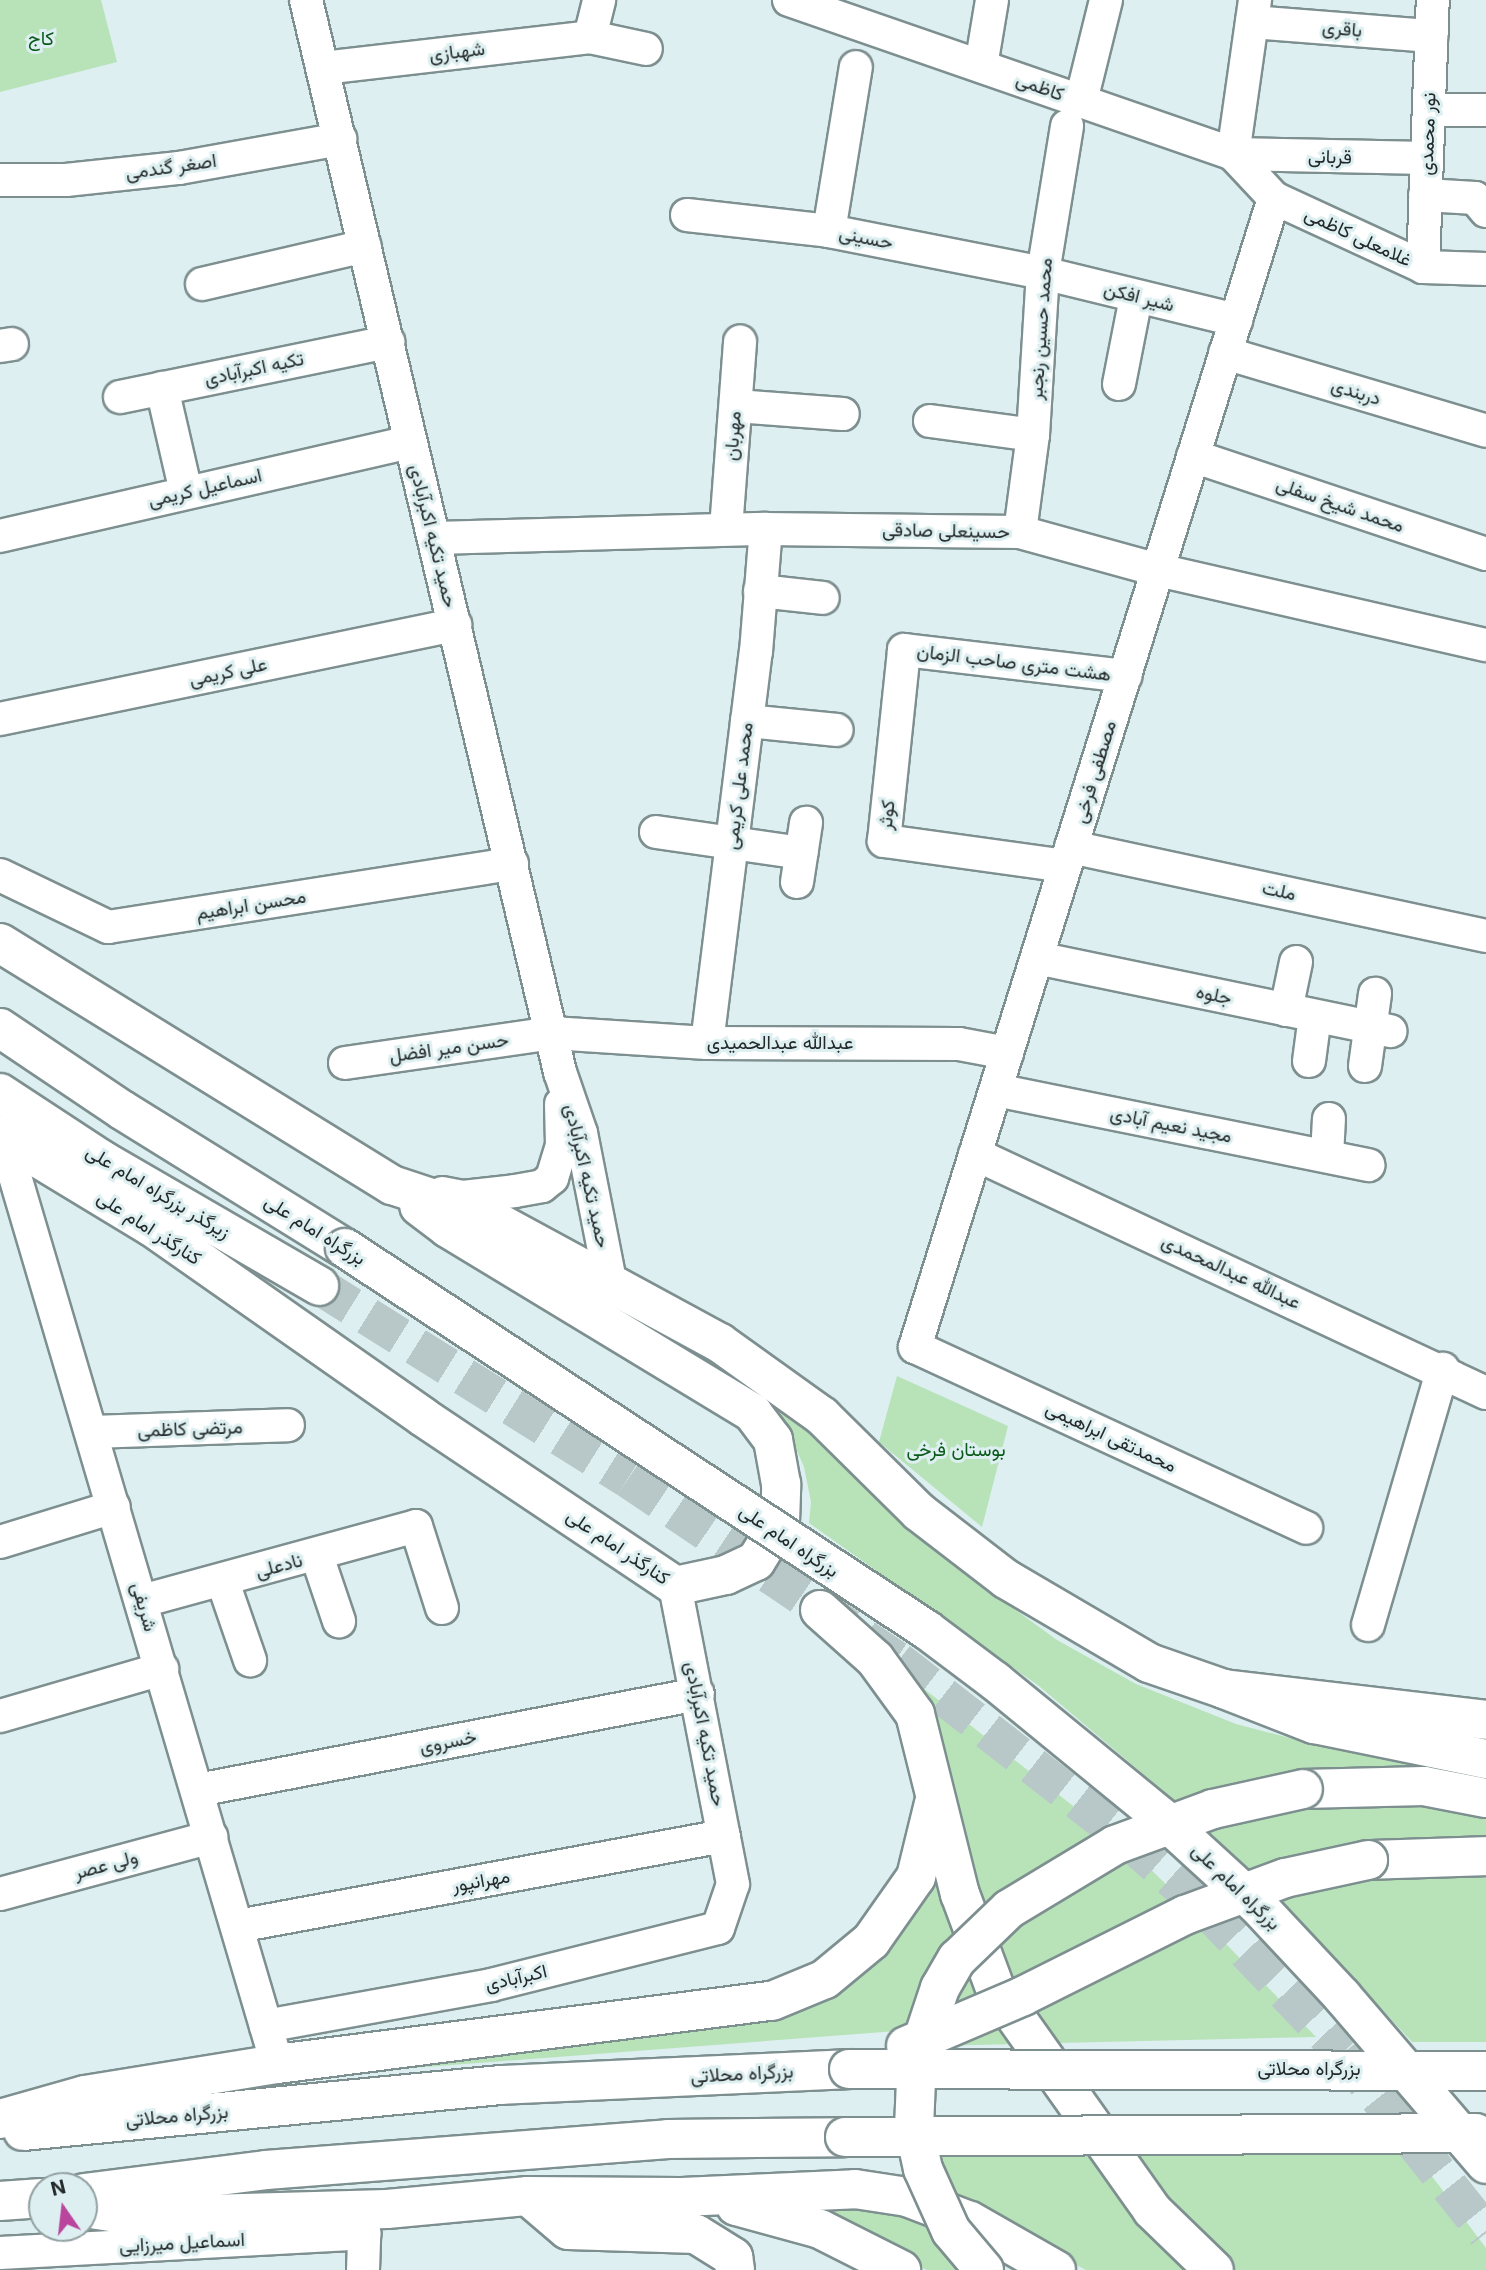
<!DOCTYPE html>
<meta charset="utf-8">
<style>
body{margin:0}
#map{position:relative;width:1486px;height:2270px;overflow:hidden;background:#ddeff0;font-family:Inter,Vazirmatn,sans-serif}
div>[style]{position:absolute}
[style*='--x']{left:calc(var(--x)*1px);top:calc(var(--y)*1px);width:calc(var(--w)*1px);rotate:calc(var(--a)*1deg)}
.green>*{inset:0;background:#b8e3b9}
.highway-tunnel>*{height:38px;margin-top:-19px;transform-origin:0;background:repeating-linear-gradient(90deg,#b8c7c8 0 38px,transparent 0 57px)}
.roads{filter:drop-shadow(2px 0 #7e8f90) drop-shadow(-2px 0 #7e8f90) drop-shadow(0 2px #7e8f90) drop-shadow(0 -2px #7e8f90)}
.street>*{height:32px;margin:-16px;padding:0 16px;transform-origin:16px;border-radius:16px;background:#fff}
.secondary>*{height:38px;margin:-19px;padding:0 19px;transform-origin:19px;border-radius:19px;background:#fff}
.highway>*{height:38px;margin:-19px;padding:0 19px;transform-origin:19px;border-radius:19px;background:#fff}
.bridges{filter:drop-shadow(2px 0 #7e8f90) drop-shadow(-2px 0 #7e8f90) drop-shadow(0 2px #7e8f90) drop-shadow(0 -2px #7e8f90)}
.highway-bridge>*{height:38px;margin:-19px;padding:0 19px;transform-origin:19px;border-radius:19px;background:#fff}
span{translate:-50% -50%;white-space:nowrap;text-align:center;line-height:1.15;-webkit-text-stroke:6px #ddeff0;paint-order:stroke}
.street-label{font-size:19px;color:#23292a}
.park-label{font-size:19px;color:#095919}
.north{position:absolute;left:28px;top:2172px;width:70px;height:70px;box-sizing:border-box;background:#ddeff0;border:2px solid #93a0a1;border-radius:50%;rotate:346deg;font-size:19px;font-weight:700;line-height:28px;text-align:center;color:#23292a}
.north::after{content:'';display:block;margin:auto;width:24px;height:32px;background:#ba459d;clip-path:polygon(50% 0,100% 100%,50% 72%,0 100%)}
</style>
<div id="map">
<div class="green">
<i style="clip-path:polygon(0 0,101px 0,117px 62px,0 92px)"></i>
<i style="clip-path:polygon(897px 1376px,1008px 1426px,982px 1527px,879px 1442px)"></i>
<i style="clip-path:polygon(774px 1398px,918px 1537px,963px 1572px,1057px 1640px,1136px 1684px,1236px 1724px,1305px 1742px,1486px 1774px,1486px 1785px,1181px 1806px,1039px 1686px,809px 1523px,811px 1502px,804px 1467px)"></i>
<i style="clip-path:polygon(918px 1684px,1110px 1835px,979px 1922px,929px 1714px)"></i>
<i style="clip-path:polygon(1364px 1795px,1486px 1811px,1486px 1848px,1257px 1876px,1201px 1824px)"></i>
<i style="clip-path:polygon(1131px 1850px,1185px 1903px,938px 2022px,986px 1944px)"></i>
<i style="clip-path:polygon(1486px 1866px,1486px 2042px,1412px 2042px,1274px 1893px,1325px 1878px)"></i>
<i style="clip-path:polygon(940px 1867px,958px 1929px,910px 2030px,360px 2072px,784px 2015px,820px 2002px,854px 1981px,882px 1955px,922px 1902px)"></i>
<i style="clip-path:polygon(1202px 1919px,1316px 2037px,932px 2046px)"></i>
<i style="clip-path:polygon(1410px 2147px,1486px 2248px,1486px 2270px,1231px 2270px,1120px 2149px)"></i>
<i style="clip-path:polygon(1090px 2149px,1192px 2270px,1086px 2270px,947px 2197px,933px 2153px)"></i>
<i style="clip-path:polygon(780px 2206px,897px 2212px,932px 2222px,965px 2270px,927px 2270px)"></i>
</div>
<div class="highway-tunnel">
<i style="--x:319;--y:1286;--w:364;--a:32"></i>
<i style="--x:628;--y:1479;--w:326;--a:34"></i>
<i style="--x:898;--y:1661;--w:291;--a:37.9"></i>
<i style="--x:1128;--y:1840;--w:106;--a:41.5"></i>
<i style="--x:1207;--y:1910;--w:197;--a:46.4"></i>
<i style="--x:1343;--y:2053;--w:230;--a:51.5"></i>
</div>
<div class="roads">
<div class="street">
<i style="--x:306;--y:0;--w:1102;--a:76.67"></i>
<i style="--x:560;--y:1072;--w:65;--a:71"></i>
<i style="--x:581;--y:1133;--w:151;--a:78.9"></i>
<i style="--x:789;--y:0;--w:470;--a:19.1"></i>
<i style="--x:1233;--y:154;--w:60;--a:47"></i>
<i style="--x:1274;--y:198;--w:164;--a:24.8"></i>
<i style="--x:1423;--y:267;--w:63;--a:1.8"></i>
<i style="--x:1255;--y:0;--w:156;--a:98.1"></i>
<i style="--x:1233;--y:154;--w:194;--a:1.2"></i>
<i style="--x:1252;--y:22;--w:180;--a:4.5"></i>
<i style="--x:590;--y:37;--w:38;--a:-76"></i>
<i style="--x:981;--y:66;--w:67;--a:-80.5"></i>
<i style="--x:323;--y:68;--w:269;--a:-6.6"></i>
<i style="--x:590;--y:37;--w:57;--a:12.1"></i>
<i style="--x:1081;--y:101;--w:104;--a:-76.1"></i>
<i style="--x:1429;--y:110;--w:57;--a:0"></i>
<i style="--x:0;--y:180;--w:66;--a:0"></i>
<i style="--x:66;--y:180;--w:114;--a:-6.1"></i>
<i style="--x:179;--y:168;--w:164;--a:-10.2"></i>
<i style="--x:1425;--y:195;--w:50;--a:3.4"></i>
<i style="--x:1475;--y:198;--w:17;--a:50"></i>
<i style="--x:1274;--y:198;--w:1204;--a:107.35"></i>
<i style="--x:915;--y:1347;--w:431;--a:24.8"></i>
<i style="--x:687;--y:215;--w:143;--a:6.4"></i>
<i style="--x:829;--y:231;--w:218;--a:11.1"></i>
<i style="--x:1043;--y:273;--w:199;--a:13.7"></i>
<i style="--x:829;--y:231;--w:166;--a:-80.7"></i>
<i style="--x:1423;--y:267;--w:267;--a:-87.9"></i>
<i style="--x:202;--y:284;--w:167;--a:-13.1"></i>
<i style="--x:0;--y:346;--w:12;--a:-9"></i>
<i style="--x:1225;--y:353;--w:272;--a:16.6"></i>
<i style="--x:1119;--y:384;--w:89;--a:-78.9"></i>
<i style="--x:162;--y:388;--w:107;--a:77"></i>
<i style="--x:120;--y:397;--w:274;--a:-11.6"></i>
<i style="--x:736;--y:406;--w:107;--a:4.3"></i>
<i style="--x:930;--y:421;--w:104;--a:7.7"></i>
<i style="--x:1193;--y:456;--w:309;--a:18.5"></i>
<i style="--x:726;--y:529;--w:188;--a:-85.7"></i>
<i style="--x:1020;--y:532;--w:98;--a:-82.4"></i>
<i style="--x:1033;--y:435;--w:162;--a:-86.5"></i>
<i style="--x:1043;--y:273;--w:149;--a:-80.7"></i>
<i style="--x:0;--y:536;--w:421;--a:-12.9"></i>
<i style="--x:435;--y:538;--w:331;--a:-1.6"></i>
<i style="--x:766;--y:529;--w:254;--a:0.7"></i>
<i style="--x:1020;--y:532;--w:143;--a:15.4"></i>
<i style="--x:1158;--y:570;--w:336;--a:12.9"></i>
<i style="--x:760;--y:591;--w:63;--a:6.3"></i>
<i style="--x:0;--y:719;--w:465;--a:-11.7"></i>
<i style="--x:747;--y:721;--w:90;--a:5.7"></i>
<i style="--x:656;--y:832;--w:147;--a:8.2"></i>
<i style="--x:1071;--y:847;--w:424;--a:12.1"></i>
<i style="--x:1065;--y:866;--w:183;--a:-172.1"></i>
<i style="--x:884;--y:841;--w:192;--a:-84"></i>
<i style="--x:904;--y:650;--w:223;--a:6.7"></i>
<i style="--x:0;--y:875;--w:120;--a:25.7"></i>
<i style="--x:108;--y:927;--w:409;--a:-8.9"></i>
<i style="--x:797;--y:882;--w:60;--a:-81.3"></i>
<i style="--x:1037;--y:958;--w:361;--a:11.7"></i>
<i style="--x:1286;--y:1010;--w:49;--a:-78.2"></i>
<i style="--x:707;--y:1043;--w:394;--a:-82.9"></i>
<i style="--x:756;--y:652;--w:123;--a:-85.4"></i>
<i style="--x:1309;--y:1061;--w:45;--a:-82.4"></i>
<i style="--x:345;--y:1063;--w:209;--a:-8.2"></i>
<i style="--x:552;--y:1033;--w:155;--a:3.7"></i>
<i style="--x:707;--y:1043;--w:252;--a:0.2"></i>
<i style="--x:959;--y:1044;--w:49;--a:10.6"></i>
<i style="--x:1365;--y:1066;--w:73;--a:-82.1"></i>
<i style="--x:996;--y:1090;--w:380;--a:11.4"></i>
<i style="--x:975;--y:1154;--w:564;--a:25.07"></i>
<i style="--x:0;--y:1156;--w:22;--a:51"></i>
<i style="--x:14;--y:1173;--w:929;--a:73.55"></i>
<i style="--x:1327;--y:1156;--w:37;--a:-87"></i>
<i style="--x:442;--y:1193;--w:21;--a:11"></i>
<i style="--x:463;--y:1197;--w:52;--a:-6.6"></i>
<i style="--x:515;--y:1191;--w:27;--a:-10"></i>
<i style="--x:542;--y:1186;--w:13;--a:-39"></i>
<i style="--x:552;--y:1178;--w:34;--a:-73"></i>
<i style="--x:562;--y:1145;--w:41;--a:-91.4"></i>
<i style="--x:92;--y:1432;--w:196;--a:-2"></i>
<i style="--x:0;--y:1542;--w:119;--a:-17.1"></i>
<i style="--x:317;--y:1556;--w:69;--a:71.3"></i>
<i style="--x:223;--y:1582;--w:83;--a:70.9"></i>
<i style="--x:142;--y:1601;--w:284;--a:-15.3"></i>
<i style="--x:416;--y:1526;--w:86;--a:72.4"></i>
<i style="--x:1368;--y:1625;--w:267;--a:-73.7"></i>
<i style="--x:0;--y:1716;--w:169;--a:-16.2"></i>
<i style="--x:198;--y:1790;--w:509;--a:-10.87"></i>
<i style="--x:0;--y:1894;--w:219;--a:-15.1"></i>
<i style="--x:238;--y:1926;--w:494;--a:-10.5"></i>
<i style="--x:266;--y:2026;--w:229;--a:-10.3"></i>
<i style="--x:491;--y:1985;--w:234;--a:-14.1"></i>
<i style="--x:718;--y:1928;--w:46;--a:-71.2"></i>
<i style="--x:733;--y:1884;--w:304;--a:-101"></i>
<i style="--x:0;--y:2253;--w:365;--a:-3.1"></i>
<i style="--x:363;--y:2270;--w:37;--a:-88"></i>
</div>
<div class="secondary">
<i style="--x:0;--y:943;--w:461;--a:31.7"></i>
<i style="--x:392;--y:1185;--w:99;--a:18.3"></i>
<i style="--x:486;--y:1216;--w:266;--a:28.5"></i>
<i style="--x:720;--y:1343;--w:125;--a:35.6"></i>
<i style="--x:822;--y:1416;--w:136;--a:44.7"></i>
<i style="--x:919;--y:1512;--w:110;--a:37.6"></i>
<i style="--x:1006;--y:1579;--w:166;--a:30.4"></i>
<i style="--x:1149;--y:1663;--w:79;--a:19.1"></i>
<i style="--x:1224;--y:1689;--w:264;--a:6.7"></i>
<i style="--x:0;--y:1135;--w:178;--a:31.2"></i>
<i style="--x:152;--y:1227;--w:331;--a:35"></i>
<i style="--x:423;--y:1417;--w:303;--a:33.8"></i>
<i style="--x:675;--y:1586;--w:52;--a:-12.2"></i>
<i style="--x:726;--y:1575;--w:33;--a:-25"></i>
<i style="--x:756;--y:1561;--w:46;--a:-58.4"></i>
<i style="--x:780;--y:1522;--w:38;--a:-88"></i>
<i style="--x:781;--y:1484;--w:45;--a:-100.3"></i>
<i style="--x:773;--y:1440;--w:34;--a:-127"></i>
<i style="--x:753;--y:1413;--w:357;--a:-148.8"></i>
<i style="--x:448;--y:1228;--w:36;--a:-143"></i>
<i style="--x:528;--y:2196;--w:52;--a:40.4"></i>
<i style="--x:568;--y:2230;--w:128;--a:1.8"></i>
<i style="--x:696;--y:2234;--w:44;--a:31.9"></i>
<i style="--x:733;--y:2257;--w:13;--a:81"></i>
</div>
<div class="highway">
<i style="--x:0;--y:1028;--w:147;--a:33.9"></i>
<i style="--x:122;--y:1110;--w:262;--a:31.8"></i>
<i style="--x:0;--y:1093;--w:122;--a:33.3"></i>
<i style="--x:102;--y:1160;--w:251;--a:30.1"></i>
<i style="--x:820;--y:1610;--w:74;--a:41.7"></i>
<i style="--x:875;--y:1659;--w:68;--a:54"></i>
<i style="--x:915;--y:1714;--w:186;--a:76"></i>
<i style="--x:960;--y:1894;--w:100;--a:69.6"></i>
<i style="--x:995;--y:1988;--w:272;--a:54.7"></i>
<i style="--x:1152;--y:2210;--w:86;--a:44.1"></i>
<i style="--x:1224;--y:1689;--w:97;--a:21.3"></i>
<i style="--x:1314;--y:1724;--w:176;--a:11.5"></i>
<i style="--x:1303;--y:1789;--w:121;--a:-1.4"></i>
<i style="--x:1424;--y:1786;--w:63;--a:11"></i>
<i style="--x:1368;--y:1860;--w:118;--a:-1.9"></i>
<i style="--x:0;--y:2119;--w:88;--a:-15.8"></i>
<i style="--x:85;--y:2095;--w:194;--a:-9.2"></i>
<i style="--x:277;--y:2064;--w:499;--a:-7.3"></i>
<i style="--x:772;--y:2001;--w:57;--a:-22.5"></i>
<i style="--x:825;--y:1979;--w:60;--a:-39.6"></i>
<i style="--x:871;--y:1941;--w:78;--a:-54.9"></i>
<i style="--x:916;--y:1877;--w:76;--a:-76.3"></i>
<i style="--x:23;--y:2131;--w:479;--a:-5.5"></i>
<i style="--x:500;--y:2085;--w:349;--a:-2.6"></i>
<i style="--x:84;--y:2193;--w:183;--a:-7.2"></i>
<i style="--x:266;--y:2170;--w:403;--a:-4.4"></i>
<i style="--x:668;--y:2139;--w:177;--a:-0.6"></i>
<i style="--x:0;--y:2201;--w:42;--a:-4.1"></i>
<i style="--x:736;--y:2206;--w:87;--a:15.3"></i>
<i style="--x:820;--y:2229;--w:91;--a:26.8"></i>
<i style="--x:84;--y:2208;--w:53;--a:8.7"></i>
<i style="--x:136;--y:2216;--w:251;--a:-1.6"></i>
<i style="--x:387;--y:2209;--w:142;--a:-5.3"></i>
<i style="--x:528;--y:2196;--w:154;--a:0.4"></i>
<i style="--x:682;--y:2197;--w:173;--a:-2.6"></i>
<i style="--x:855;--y:2189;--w:53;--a:8.7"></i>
<i style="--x:907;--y:2197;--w:67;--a:20.9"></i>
<i style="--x:970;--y:2221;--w:99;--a:29.7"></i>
</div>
</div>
<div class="bridges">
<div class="highway-bridge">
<i style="--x:345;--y:1248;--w:696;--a:33.28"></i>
<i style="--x:927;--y:1630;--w:85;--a:36.9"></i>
<i style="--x:995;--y:1681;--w:215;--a:39.3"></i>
<i style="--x:1161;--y:1817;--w:129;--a:42.5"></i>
<i style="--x:1256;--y:1904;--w:126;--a:46.9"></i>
<i style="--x:1342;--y:1996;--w:221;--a:49.4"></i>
<i style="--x:906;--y:2046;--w:127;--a:-23.1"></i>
<i style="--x:1023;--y:1996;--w:181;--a:-26.6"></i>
<i style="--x:1185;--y:1915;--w:107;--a:-20.3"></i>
<i style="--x:1285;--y:1878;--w:85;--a:-12.2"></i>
<i style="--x:849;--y:2069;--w:637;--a:0.18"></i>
<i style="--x:845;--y:2137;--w:631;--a:-0.36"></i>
<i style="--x:984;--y:2270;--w:51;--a:-130.2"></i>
<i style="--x:951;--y:2231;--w:68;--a:-114.3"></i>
<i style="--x:923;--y:2169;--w:42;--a:-102.4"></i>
<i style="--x:914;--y:2128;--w:71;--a:-87.6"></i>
<i style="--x:917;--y:2057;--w:73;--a:-71.6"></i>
<i style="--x:940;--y:1988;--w:34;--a:-60"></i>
<i style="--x:957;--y:1959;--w:72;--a:-43.9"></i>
<i style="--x:1009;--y:1909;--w:124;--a:-31.1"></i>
<i style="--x:1115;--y:1845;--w:104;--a:-20.2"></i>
<i style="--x:1213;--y:1809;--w:92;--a:-12.5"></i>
</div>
</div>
<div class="street-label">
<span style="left:1342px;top:29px;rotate:5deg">باقری</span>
<span style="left:457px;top:52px;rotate:-7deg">شهبازی</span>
<span style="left:1040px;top:87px;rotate:20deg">کاظمی</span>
<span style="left:1428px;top:134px;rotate:-88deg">نور محمدی</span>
<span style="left:1330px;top:157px;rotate:2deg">قربانی</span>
<span style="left:171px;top:167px;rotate:-8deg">اصغر گندمی</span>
<span style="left:1358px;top:237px;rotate:25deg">غلامعلی کاظمی</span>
<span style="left:866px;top:238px;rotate:11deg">حسینی</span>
<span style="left:1139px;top:297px;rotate:14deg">شیر افکن</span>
<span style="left:1041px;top:329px;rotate:-86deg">محمد حسین رنجبر</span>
<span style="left:254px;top:369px;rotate:-12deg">تکیه اکبرآبادی</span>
<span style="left:1356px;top:392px;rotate:17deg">دربندی</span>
<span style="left:733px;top:436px;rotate:-86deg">مهربان</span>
<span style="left:205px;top:488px;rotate:-13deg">اسماعیل کریمی</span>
<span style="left:1340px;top:505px;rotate:19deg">محمد شیخ سفلی</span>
<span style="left:946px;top:531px;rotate:1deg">حسینعلی صادقی</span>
<span style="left:433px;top:536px;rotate:76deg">حمید تکیه اکبرآبادی</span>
<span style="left:1014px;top:663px;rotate:7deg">هشت متری صاحب الزمان</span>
<span style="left:228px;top:672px;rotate:-12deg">علی کریمی</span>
<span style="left:1095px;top:772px;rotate:-73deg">مصطفی فرخی</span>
<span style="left:739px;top:786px;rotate:-83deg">محمد علی کریمی</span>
<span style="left:887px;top:815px;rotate:-84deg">کوثر</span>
<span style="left:1279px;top:891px;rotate:12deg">ملت</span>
<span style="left:251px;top:905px;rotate:-9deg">محسن ابراهیم</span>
<span style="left:1214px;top:995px;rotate:12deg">جلوه</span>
<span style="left:780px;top:1043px">عبدالله عبدالحمیدی</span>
<span style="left:449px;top:1048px;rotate:-8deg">حسن میر افضل</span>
<span style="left:1171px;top:1125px;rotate:11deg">مجید نعیم آبادی</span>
<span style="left:587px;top:1176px;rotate:77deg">حمید تکیه اکبرآبادی</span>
<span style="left:158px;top:1192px;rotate:31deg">زیرگذر بزرگراه امام علی</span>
<span style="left:149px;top:1228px;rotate:33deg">کنارگذر امام علی</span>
<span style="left:315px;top:1230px;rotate:32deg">بزرگراه امام علی</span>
<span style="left:1231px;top:1272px;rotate:25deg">عبدالله عبدالمحمدی</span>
<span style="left:190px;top:1429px;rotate:-2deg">مرتضی کاظمی</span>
<span style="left:1111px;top:1437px;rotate:25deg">محمدتقی ابراهیمی</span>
<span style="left:789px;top:1541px;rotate:34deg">بزرگراه امام علی</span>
<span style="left:618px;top:1547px;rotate:34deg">کنارگذر امام علی</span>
<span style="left:279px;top:1566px;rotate:-15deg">نادعلی</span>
<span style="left:144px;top:1607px;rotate:74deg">شریفی</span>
<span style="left:705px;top:1734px;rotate:79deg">حمید تکیه اکبرآبادی</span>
<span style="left:448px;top:1742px;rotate:-11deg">خسروی</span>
<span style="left:106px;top:1865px;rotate:-15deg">ولی عصر</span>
<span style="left:481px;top:1881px;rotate:-10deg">مهرانپور</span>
<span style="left:1236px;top:1887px;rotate:44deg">بزرگراه امام علی</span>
<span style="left:516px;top:1978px;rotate:-13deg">اکبرآبادی</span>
<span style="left:1309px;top:2069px">بزرگراه محلاتی</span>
<span style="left:742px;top:2074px;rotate:-3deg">بزرگراه محلاتی</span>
<span style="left:177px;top:2116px;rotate:-5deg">بزرگراه محلاتی</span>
<span style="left:182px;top:2243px;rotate:-3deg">اسماعیل میرزایی</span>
</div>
<div class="park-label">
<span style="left:41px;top:39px">کاج</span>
<span style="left:956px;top:1450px">بوستان فرخی</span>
</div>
<div class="north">N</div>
</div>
